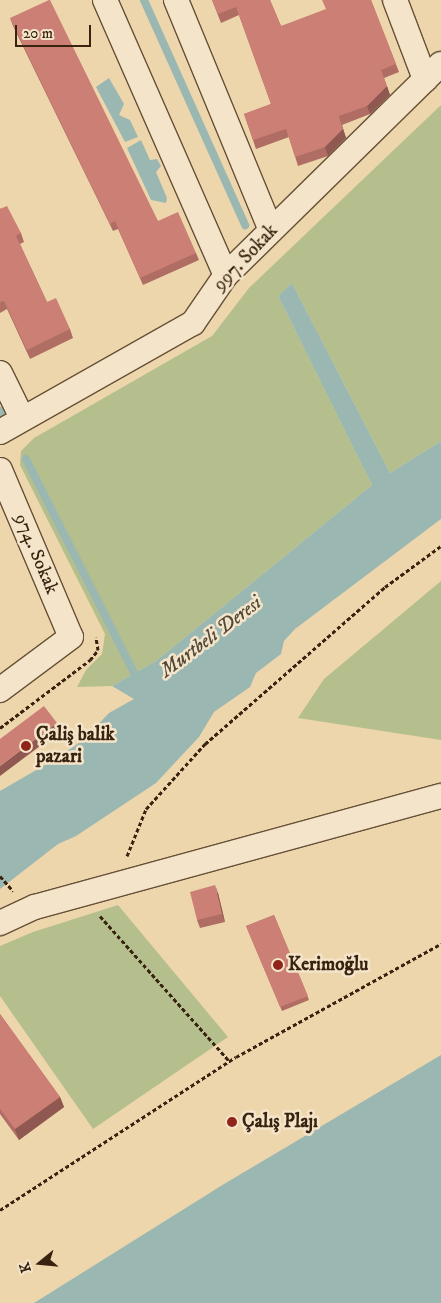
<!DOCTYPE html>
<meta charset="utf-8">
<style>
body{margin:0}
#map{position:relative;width:441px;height:1303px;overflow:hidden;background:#eed6ac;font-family:"IM FELL DW Pica",serif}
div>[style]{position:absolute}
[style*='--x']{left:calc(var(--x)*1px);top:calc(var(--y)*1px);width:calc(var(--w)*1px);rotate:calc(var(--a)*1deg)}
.green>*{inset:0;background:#b4bf8d}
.water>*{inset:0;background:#9bb7b2}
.stream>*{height:8px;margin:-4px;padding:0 4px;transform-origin:4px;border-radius:4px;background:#9bb7b2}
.path>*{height:3px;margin-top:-1.5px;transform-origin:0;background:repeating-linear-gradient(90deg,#382310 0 4px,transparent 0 6.5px)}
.roads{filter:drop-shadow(1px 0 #665037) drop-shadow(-1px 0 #665037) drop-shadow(0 1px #665037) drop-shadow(0 -1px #665037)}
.street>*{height:24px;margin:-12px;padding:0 12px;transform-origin:12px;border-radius:12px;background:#f4e4c9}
.wall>*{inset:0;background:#af6d64}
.shaded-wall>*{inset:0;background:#8f5951}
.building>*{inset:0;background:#cc7f74}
.dots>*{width:14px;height:14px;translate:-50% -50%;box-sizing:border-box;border:2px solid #f4e4c9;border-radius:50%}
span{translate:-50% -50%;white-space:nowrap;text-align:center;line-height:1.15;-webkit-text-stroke:5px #f4e4c9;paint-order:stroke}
.street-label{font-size:19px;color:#382310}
.poi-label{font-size:19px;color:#382310;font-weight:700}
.left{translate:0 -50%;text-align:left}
.water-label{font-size:20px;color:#514838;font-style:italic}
.north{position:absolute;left:15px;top:1238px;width:50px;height:50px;-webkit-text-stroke:4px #f4e4c9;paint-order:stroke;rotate:253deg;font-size:14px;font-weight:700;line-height:20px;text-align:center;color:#382310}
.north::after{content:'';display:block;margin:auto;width:18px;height:22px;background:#382310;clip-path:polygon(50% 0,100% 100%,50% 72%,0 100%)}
.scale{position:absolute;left:15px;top:25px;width:76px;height:22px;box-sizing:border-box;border:2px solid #382310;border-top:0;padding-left:6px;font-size:15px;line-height:18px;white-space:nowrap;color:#382310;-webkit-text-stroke:4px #f4e4c9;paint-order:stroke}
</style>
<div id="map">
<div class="green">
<i style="clip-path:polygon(441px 105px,441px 441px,390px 473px,292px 283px,278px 296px,372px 485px,156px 661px,112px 686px,77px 687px,86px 670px,102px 654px,105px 634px,20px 465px,21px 451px,34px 438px,212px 336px,249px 288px)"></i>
<i style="clip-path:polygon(441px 581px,441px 740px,298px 718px,324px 679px)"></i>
<i style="clip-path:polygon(118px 905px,228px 1037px,93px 1129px,0 996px,0 946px,33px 932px)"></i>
</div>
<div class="water">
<i style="clip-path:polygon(109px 78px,124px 104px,119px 115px,130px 120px,138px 137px,125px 142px,96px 87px)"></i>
<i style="clip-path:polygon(141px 140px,150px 160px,157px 159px,161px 166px,156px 172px,167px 198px,166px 203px,151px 200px,127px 148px)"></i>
<i style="clip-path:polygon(292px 283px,390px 473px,441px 441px,441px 519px,295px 629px,284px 641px,281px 654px,256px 673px,250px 687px,214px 712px,199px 737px,156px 783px,76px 836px,58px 844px,0 889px,0 791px,57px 758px,83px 740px,109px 713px,134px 699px,112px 686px,156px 661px,372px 485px,278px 296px)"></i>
<i style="clip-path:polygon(441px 1055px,441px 1303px,34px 1303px,224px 1184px)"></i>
</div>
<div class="stream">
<i style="--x:144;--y:0;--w:247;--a:65.8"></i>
<i style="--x:0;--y:411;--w:8;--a:60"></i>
<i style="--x:26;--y:459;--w:240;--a:63.2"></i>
</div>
<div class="path">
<i style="--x:0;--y:728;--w:113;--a:-37.1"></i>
<i style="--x:90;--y:660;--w:13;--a:-51"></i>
<i style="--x:98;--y:650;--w:13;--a:-99"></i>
<i style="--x:127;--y:856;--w:51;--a:-68"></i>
<i style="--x:146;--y:809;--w:88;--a:-47.8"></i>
<i style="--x:205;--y:744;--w:239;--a:-41.1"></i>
<i style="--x:385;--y:587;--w:69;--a:-36.2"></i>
<i style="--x:0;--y:876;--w:20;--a:49"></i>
<i style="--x:100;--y:916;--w:194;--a:48.3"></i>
<i style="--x:0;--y:1210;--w:281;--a:-33"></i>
<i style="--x:236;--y:1057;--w:234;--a:-28.9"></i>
</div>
<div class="roads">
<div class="street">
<i style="--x:105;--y:0;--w:300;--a:66.3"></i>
<i style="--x:176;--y:0;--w:249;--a:67.6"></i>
<i style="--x:395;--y:0;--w:85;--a:69.2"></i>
<i style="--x:0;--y:373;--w:50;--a:63.9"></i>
<i style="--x:0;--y:432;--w:222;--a:-29.5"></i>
<i style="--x:193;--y:323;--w:58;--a:-55.5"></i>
<i style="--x:226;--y:275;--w:301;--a:-44.5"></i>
<i style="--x:0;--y:470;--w:181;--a:67"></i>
<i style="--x:71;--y:637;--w:89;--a:143.3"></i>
<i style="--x:0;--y:923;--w:38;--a:-25"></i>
<i style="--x:35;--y:907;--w:421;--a:-15.3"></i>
</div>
</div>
<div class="wall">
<i style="clip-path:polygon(212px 0,270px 0,281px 26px,371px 0,399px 72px,384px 78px,390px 95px,370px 114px,342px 125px,346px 138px,328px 156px,298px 166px,289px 137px,256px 149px,244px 114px,271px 104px,239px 15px,221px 23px)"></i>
<i style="clip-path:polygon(10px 18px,158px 221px,196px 253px,199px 260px,143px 285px,118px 229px,113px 231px,13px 26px)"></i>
<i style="clip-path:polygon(0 208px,21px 233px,24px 242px,20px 244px,47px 302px,70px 329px,73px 338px,30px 359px,7px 309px,0 313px)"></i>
<i style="clip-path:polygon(218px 893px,225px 922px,200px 928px,197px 920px)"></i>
<i style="clip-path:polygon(274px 915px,309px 1000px,282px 1011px,246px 926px)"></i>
<i style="clip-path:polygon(0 1014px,60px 1097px,64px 1107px,19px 1140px,0 1114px)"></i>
</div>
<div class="shaded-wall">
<i style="clip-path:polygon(387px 86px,390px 95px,370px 114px,367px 106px)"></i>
<i style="clip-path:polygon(339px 116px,346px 138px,328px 156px,325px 147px)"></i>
<i style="clip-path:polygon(57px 723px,60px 731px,0 776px,0 766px)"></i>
<i style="clip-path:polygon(215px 885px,218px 893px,225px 922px,222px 914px)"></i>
<i style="clip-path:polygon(60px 1097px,64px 1107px,19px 1140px,15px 1129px)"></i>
</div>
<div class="building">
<i style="clip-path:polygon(49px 0,50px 0,158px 221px,178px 212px,196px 253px,140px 278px,115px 221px,110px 224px,10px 18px)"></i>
<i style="clip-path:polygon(212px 0,270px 0,281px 26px,326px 9px,322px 0,371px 0,396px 64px,381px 70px,387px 86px,367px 106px,339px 116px,343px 129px,325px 147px,295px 157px,286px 129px,253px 140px,244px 114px,271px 104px,236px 7px,218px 14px)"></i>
<i style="clip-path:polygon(7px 206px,21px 233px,16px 236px,47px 302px,56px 298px,70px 329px,27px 350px,4px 301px,0 302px,0 208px,0 209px)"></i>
<i style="clip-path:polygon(44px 706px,57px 723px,0 766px,0 739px)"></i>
<i style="clip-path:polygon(215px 885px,222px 914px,197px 920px,190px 892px)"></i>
<i style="clip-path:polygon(274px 915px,308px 996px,280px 1007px,246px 926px)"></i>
<i style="clip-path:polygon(0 1014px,60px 1097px,15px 1129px,0 1109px)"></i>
</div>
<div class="dots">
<i style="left:26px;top:746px;background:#8f2418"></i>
<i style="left:278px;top:965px;background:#8f2418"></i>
<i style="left:232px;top:1122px;background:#8f2418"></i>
</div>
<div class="street-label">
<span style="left:246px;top:258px;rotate:-47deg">997. Sokak</span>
<span style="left:36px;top:554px;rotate:67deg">974. Sokak</span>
</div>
<div class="poi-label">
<span class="left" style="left:36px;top:746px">Çaliş balik<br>pazari</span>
<span class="left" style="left:288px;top:965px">Kerimoğlu</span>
<span class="left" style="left:242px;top:1122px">Çalış Plajı</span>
</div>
<div class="water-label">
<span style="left:211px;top:637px;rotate:-37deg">Murtbeli Deresi</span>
</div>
<div class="north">K</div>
<div class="scale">20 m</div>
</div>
